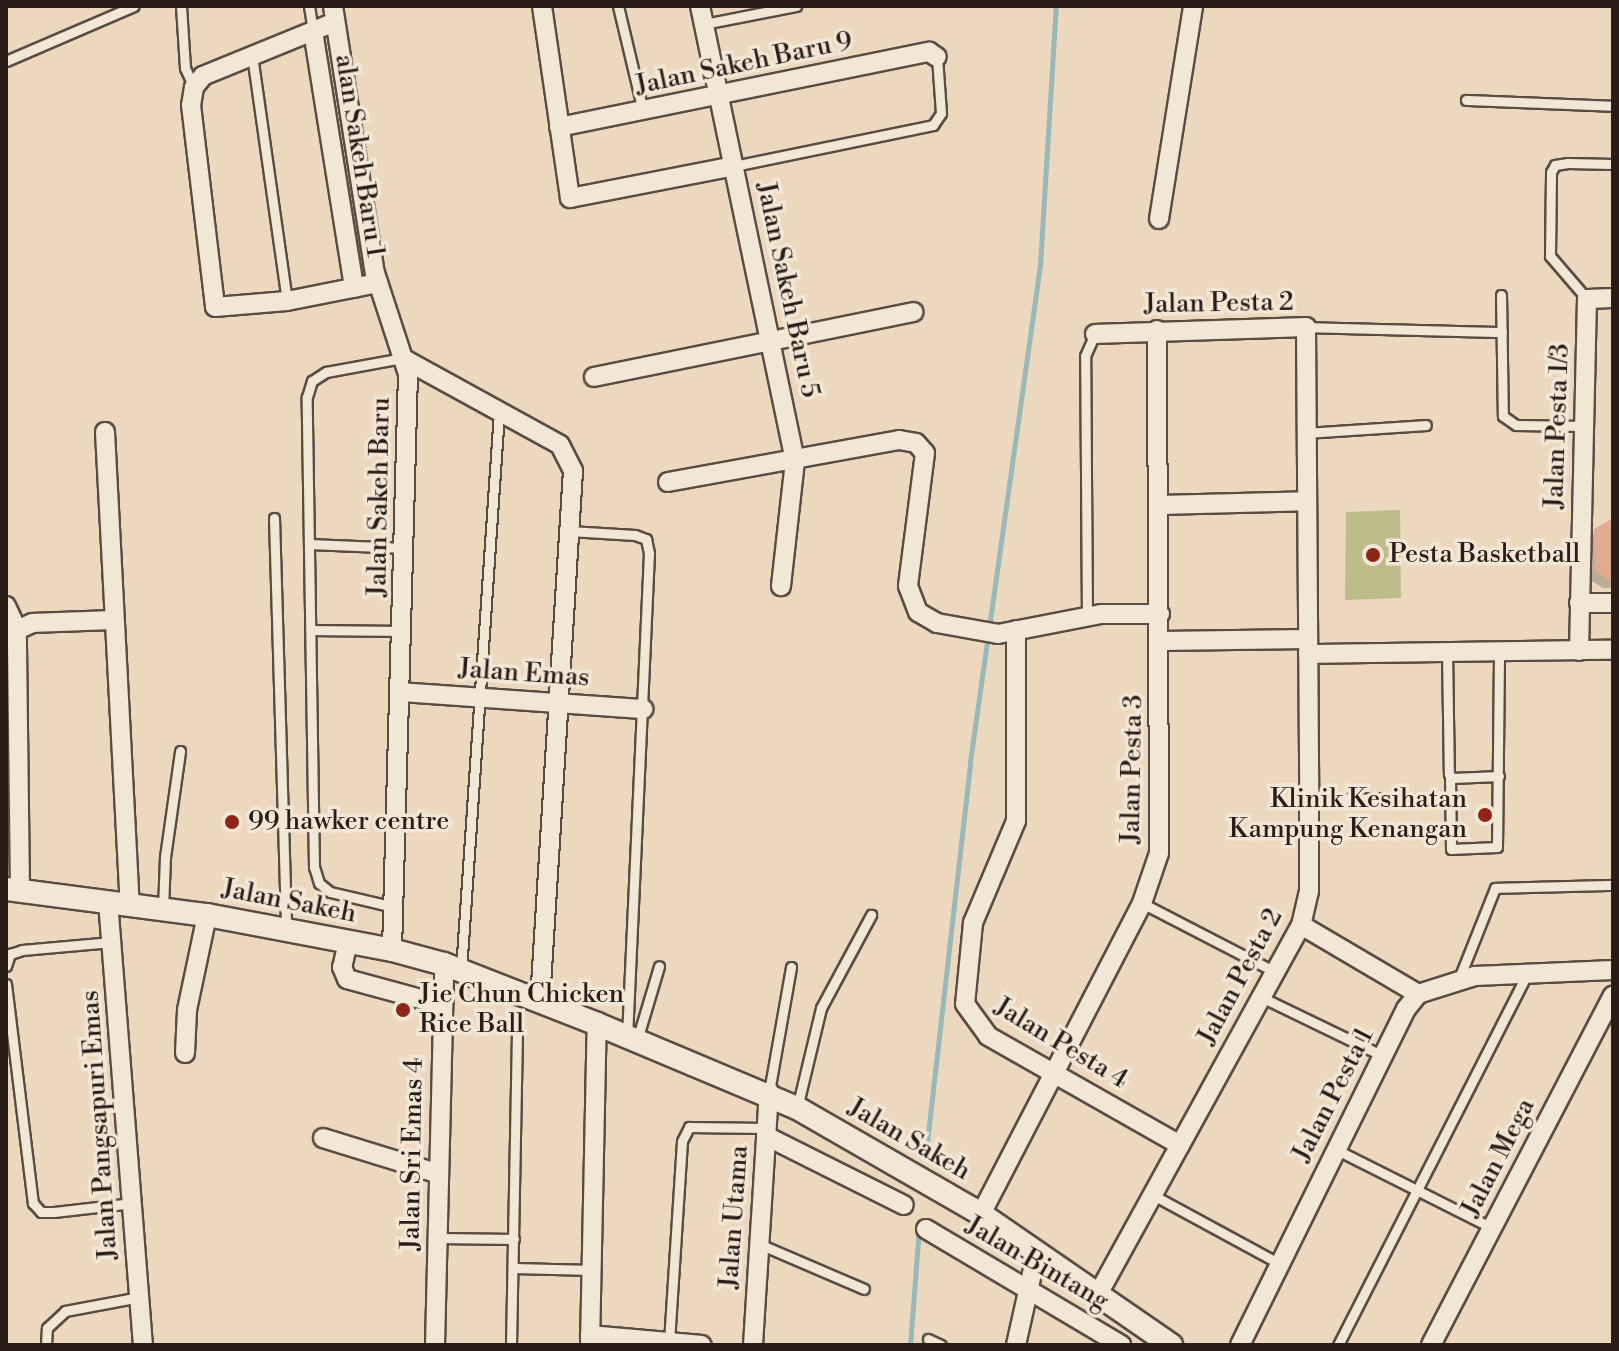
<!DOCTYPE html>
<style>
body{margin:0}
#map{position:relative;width:1619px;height:1351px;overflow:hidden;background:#ebd8be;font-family:"Libre Bodoni",serif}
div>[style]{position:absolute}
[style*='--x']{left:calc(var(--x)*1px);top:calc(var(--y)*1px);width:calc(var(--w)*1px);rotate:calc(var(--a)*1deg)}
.green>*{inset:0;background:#bfbc8c}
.shadow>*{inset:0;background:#0003}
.stream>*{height:5px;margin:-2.5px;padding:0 2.5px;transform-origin:2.5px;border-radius:2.5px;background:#99b8b8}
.building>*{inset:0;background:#e1ab91}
.roads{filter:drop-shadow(2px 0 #5a4c42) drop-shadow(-2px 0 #5a4c42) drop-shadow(0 2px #5a4c42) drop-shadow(0 -2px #5a4c42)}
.service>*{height:9px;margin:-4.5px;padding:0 4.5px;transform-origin:4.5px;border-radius:4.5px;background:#f2e6d5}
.minor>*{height:18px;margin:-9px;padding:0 9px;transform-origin:9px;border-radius:9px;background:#f2e6d5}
.tertiary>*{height:22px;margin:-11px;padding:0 11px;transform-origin:11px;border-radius:11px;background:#f2e6d5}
.dots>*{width:22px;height:22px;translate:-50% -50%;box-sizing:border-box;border:4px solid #f2e6d5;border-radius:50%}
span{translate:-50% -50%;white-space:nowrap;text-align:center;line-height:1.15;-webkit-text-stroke:7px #f2e6d5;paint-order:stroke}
.street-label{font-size:26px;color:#2a1d18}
.poi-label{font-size:26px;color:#2a1d18}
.left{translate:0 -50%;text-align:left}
.right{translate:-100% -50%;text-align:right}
.frame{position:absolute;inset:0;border:8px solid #2a1d18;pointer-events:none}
</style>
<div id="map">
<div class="green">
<i style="clip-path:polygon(1400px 510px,1401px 598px,1345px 600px,1346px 512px)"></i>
</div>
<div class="shadow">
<i style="clip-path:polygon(1613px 520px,1613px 588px,1603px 588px,1588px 579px,1587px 539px)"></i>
</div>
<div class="stream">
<i style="--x:926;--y:1151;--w:391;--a:-83.5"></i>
<i style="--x:970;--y:762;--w:502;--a:-81.98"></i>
<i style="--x:1040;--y:265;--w:259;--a:-86.5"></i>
<i style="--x:910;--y:1345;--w:116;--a:-85.6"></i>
</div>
<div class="building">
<i style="clip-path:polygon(1613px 518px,1613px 582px,1595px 571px,1594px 529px)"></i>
</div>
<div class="roads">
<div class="service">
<i style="--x:181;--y:6;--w:62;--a:86.3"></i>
<i style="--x:185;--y:68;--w:21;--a:65"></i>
<i style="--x:309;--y:6;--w:25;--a:81"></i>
<i style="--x:618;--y:6;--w:108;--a:76.6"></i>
<i style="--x:704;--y:24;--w:94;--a:-11.1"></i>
<i style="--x:252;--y:55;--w:248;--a:81.9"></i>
<i style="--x:6;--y:61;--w:139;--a:-23.3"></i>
<i style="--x:1466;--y:100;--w:147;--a:2.3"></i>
<i style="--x:734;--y:166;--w:203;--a:-11.6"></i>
<i style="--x:933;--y:125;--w:14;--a:-56"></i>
<i style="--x:941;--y:113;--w:56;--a:-94.1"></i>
<i style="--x:1501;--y:295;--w:121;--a:89.1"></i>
<i style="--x:1503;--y:416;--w:16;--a:35"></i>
<i style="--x:1516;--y:425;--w:68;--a:0.8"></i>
<i style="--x:1587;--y:299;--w:57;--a:-130.7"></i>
<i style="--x:1550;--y:256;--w:84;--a:-89.3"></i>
<i style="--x:1551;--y:172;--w:8;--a:-60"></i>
<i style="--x:1555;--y:165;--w:13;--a:-9"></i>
<i style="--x:1568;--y:163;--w:45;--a:1.3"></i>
<i style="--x:1306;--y:327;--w:196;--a:1.5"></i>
<i style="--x:1306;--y:433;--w:120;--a:-3.8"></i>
<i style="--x:274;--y:518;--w:412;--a:88.3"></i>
<i style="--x:569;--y:531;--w:66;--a:3.5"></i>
<i style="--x:635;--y:535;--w:12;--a:20"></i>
<i style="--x:646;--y:539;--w:14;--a:78"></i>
<i style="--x:649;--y:553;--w:484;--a:92.6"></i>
<i style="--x:309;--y:544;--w:96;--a:2.4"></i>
<i style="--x:1087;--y:617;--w:261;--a:-90.4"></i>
<i style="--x:1085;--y:356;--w:24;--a:-66"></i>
<i style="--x:311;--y:630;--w:92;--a:0.6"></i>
<i style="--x:1447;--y:652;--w:122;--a:89.1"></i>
<i style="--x:1449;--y:774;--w:5;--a:53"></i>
<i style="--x:1452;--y:778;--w:47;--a:-2.4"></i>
<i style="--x:1450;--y:777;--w:72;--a:89.2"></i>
<i style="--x:1451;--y:849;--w:46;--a:-2.5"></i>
<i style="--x:1497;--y:847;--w:195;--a:-89.4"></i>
<i style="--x:1309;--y:798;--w:101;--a:0.6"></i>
<i style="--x:1142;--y:903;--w:150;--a:27.4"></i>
<i style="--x:394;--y:907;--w:66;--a:-166.8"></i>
<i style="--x:330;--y:892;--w:14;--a:-141"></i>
<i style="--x:319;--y:883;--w:17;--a:-107"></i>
<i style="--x:314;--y:867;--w:470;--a:-90.9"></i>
<i style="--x:307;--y:397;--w:17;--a:-73"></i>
<i style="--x:312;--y:381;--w:17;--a:-33"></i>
<i style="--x:326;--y:372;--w:77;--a:-10.4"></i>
<i style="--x:163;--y:909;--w:52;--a:-87.8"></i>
<i style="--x:165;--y:857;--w:107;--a:-81.9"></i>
<i style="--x:6;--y:966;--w:13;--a:-72"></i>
<i style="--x:10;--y:954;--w:13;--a:-18"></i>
<i style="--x:22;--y:950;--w:90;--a:-5.1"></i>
<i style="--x:461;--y:971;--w:560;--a:-86.11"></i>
<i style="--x:1458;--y:981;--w:100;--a:-68.3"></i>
<i style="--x:1495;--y:888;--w:118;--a:-1.5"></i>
<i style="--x:6;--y:984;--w:221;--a:83"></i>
<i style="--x:33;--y:1203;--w:12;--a:48"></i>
<i style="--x:41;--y:1212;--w:13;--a:0"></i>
<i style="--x:54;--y:1212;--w:79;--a:-6.6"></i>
<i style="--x:1261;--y:997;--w:136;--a:25.8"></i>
<i style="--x:637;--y:1040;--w:77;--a:-73.4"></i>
<i style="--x:769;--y:1092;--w:127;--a:-80"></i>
<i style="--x:797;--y:1108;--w:103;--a:-76.5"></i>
<i style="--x:821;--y:1008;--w:106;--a:-61.7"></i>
<i style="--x:1335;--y:1149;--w:176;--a:26.7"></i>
<i style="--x:1153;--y:1195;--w:142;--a:28.5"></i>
<i style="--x:438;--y:1238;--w:76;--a:0.8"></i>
<i style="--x:759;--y:1244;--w:114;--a:23.2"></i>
<i style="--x:514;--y:1268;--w:78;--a:1.5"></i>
<i style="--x:928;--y:1339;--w:14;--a:25"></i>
<i style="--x:669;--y:1342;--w:201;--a:-86.3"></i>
<i style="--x:682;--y:1141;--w:16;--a:-63"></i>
<i style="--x:689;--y:1127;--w:77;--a:0.7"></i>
<i style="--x:46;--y:1345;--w:17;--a:-87"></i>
<i style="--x:47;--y:1328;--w:25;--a:-43"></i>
<i style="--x:65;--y:1311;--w:76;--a:-10.6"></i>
<i style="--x:511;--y:1345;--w:316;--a:-88.9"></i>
<i style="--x:1338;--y:1345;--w:416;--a:-63"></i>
</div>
<div class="minor">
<i style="--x:333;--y:6;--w:270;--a:81.1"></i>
<i style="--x:375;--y:273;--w:106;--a:71.9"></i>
<i style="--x:408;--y:374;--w:576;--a:91.59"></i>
<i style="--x:542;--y:6;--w:194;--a:81.7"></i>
<i style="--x:570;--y:198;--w:167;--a:-11"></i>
<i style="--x:700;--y:6;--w:465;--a:78.2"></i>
<i style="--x:795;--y:461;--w:126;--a:96.4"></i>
<i style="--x:335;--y:22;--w:143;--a:157.8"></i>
<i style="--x:203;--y:76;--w:14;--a:129"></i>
<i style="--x:194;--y:87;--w:18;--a:99"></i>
<i style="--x:191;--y:105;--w:203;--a:83.2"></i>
<i style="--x:215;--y:307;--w:72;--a:-4.8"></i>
<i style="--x:287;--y:301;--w:93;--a:-11.2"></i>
<i style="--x:313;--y:31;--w:260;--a:80.9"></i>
<i style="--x:559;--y:127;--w:378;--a:-11.5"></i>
<i style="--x:929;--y:52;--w:9;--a:32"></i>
<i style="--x:1159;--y:219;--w:216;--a:-80.9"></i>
<i style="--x:1095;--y:334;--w:211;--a:-1.9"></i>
<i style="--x:1306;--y:327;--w:471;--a:89.6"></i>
<i style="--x:1309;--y:798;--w:93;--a:90"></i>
<i style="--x:1309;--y:891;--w:35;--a:103"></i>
<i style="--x:1301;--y:925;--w:420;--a:118.8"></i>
<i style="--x:402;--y:358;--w:180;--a:28.8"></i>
<i style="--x:560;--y:445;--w:29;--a:63"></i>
<i style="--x:573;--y:471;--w:531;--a:93.56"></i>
<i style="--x:594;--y:377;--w:326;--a:-11.5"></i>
<i style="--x:105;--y:432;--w:473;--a:87"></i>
<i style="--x:668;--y:482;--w:235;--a:-10.3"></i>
<i style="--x:899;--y:440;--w:17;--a:10"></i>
<i style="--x:916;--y:443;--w:13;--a:48"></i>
<i style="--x:925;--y:453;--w:134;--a:97.3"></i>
<i style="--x:908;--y:586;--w:28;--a:69"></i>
<i style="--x:918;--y:612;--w:22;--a:30"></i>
<i style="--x:937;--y:623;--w:62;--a:10.2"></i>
<i style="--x:998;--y:634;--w:105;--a:-11"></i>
<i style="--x:1101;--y:614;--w:59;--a:0"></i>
<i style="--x:1159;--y:505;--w:148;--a:-1.5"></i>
<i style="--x:1579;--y:603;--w:34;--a:0"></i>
<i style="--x:6;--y:606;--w:26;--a:65"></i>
<i style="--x:1016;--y:630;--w:191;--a:90"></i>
<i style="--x:1016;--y:821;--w:111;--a:112.9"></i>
<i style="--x:973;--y:923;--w:81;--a:95.6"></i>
<i style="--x:965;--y:1004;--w:39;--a:54"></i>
<i style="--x:988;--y:1036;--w:221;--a:29.6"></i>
<i style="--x:1161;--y:641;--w:147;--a:-0.8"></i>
<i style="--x:1579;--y:651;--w:352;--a:-88.7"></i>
<i style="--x:1587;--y:299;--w:26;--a:-2"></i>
<i style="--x:1308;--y:654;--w:305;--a:-0.8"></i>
<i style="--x:400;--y:692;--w:244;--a:4"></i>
<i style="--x:20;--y:891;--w:261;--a:-90.7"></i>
<i style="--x:17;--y:630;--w:17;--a:-24"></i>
<i style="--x:33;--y:623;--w:78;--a:-2.2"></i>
<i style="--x:108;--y:901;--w:445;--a:85.5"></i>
<i style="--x:1301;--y:925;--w:136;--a:30.5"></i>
<i style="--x:348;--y:942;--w:26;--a:103"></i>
<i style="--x:342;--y:967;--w:13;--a:67"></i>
<i style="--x:347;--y:979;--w:99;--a:15.2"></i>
<i style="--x:1418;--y:994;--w:60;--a:-17.5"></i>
<i style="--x:1475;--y:976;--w:138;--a:-2.5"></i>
<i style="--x:185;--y:1053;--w:43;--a:-87.3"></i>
<i style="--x:187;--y:1010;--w:97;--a:-78.1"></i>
<i style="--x:766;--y:1136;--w:154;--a:26.6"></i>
<i style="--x:323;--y:1138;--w:121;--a:17.2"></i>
<i style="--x:981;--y:1214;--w:350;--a:-62.6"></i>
<i style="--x:1142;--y:903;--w:53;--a:-71.2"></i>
<i style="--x:1159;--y:853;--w:523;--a:-90.22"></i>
<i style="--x:926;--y:1229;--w:227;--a:30.7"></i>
<i style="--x:590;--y:1335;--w:112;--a:5.1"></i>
<i style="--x:435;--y:1345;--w:381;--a:-88.6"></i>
<i style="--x:590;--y:1345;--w:321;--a:-88.8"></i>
<i style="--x:753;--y:1345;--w:254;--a:-86.4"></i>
<i style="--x:1016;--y:1345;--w:96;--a:-77.4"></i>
<i style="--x:1240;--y:1345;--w:375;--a:-63.7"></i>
<i style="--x:1406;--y:1009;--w:19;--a:-51"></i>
<i style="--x:1431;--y:1345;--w:394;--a:-62.5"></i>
</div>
<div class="tertiary">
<i style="--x:6;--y:889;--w:203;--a:7.4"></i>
<i style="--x:207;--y:915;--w:188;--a:10.7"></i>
<i style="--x:392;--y:950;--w:54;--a:15.1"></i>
<i style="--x:444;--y:964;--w:164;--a:21.4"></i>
<i style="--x:597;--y:1024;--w:217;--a:22.8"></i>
<i style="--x:797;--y:1108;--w:212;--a:29.9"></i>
<i style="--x:981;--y:1214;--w:231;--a:34.6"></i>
</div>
</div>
<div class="dots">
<i style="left:1373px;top:555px;background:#8f2418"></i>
<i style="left:1485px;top:815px;background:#8f2418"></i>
<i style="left:232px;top:822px;background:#8f2418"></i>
<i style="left:403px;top:1010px;background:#8f2418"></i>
</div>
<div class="street-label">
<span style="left:744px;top:64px;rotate:-12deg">Jalan Sakeh Baru 9</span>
<span style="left:359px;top:156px;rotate:81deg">alan Sakeh Baru 1</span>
<span style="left:787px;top:290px;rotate:78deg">Jalan Sakeh Baru 5</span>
<span style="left:1219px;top:304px;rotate:-1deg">Jalan Pesta 2</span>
<span style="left:1558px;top:426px;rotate:-88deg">Jalan Pesta 1/3</span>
<span style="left:380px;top:497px;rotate:-89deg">Jalan Sakeh Baru</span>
<span style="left:524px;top:674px;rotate:4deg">Jalan Emas</span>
<span style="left:1133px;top:769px;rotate:-89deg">Jalan Pesta 3</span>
<span style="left:289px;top:902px;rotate:11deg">Jalan Sakeh</span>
<span style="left:1241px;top:977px;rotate:-62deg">Jalan Pesta 2</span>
<span style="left:1061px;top:1044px;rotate:31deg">Jalan Pesta 4</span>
<span style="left:1334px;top:1095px;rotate:-63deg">Jalan Pesta 1</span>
<span style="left:100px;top:1125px;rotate:-94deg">Jalan Pangsapuri Emas</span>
<span style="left:909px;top:1140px;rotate:30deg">Jalan Sakeh</span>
<span style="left:413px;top:1154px;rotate:-89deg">Jalan Sri Emas 4</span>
<span style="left:1499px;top:1158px;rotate:-63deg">Jalan Mega</span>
<span style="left:735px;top:1217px;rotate:-86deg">Jalan Utama</span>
<span style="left:1037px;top:1264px;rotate:30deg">Jalan Bintang</span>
</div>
<div class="poi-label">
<span class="left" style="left:1389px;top:555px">Pesta Basketball</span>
<span class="right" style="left:1467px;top:815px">Klinik Kesihatan<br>Kampung Kenangan</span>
<span class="left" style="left:248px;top:822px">99 hawker centre</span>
<span class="left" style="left:419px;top:1010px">Jie Chun Chicken<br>Rice Ball</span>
</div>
<div class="frame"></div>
</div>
